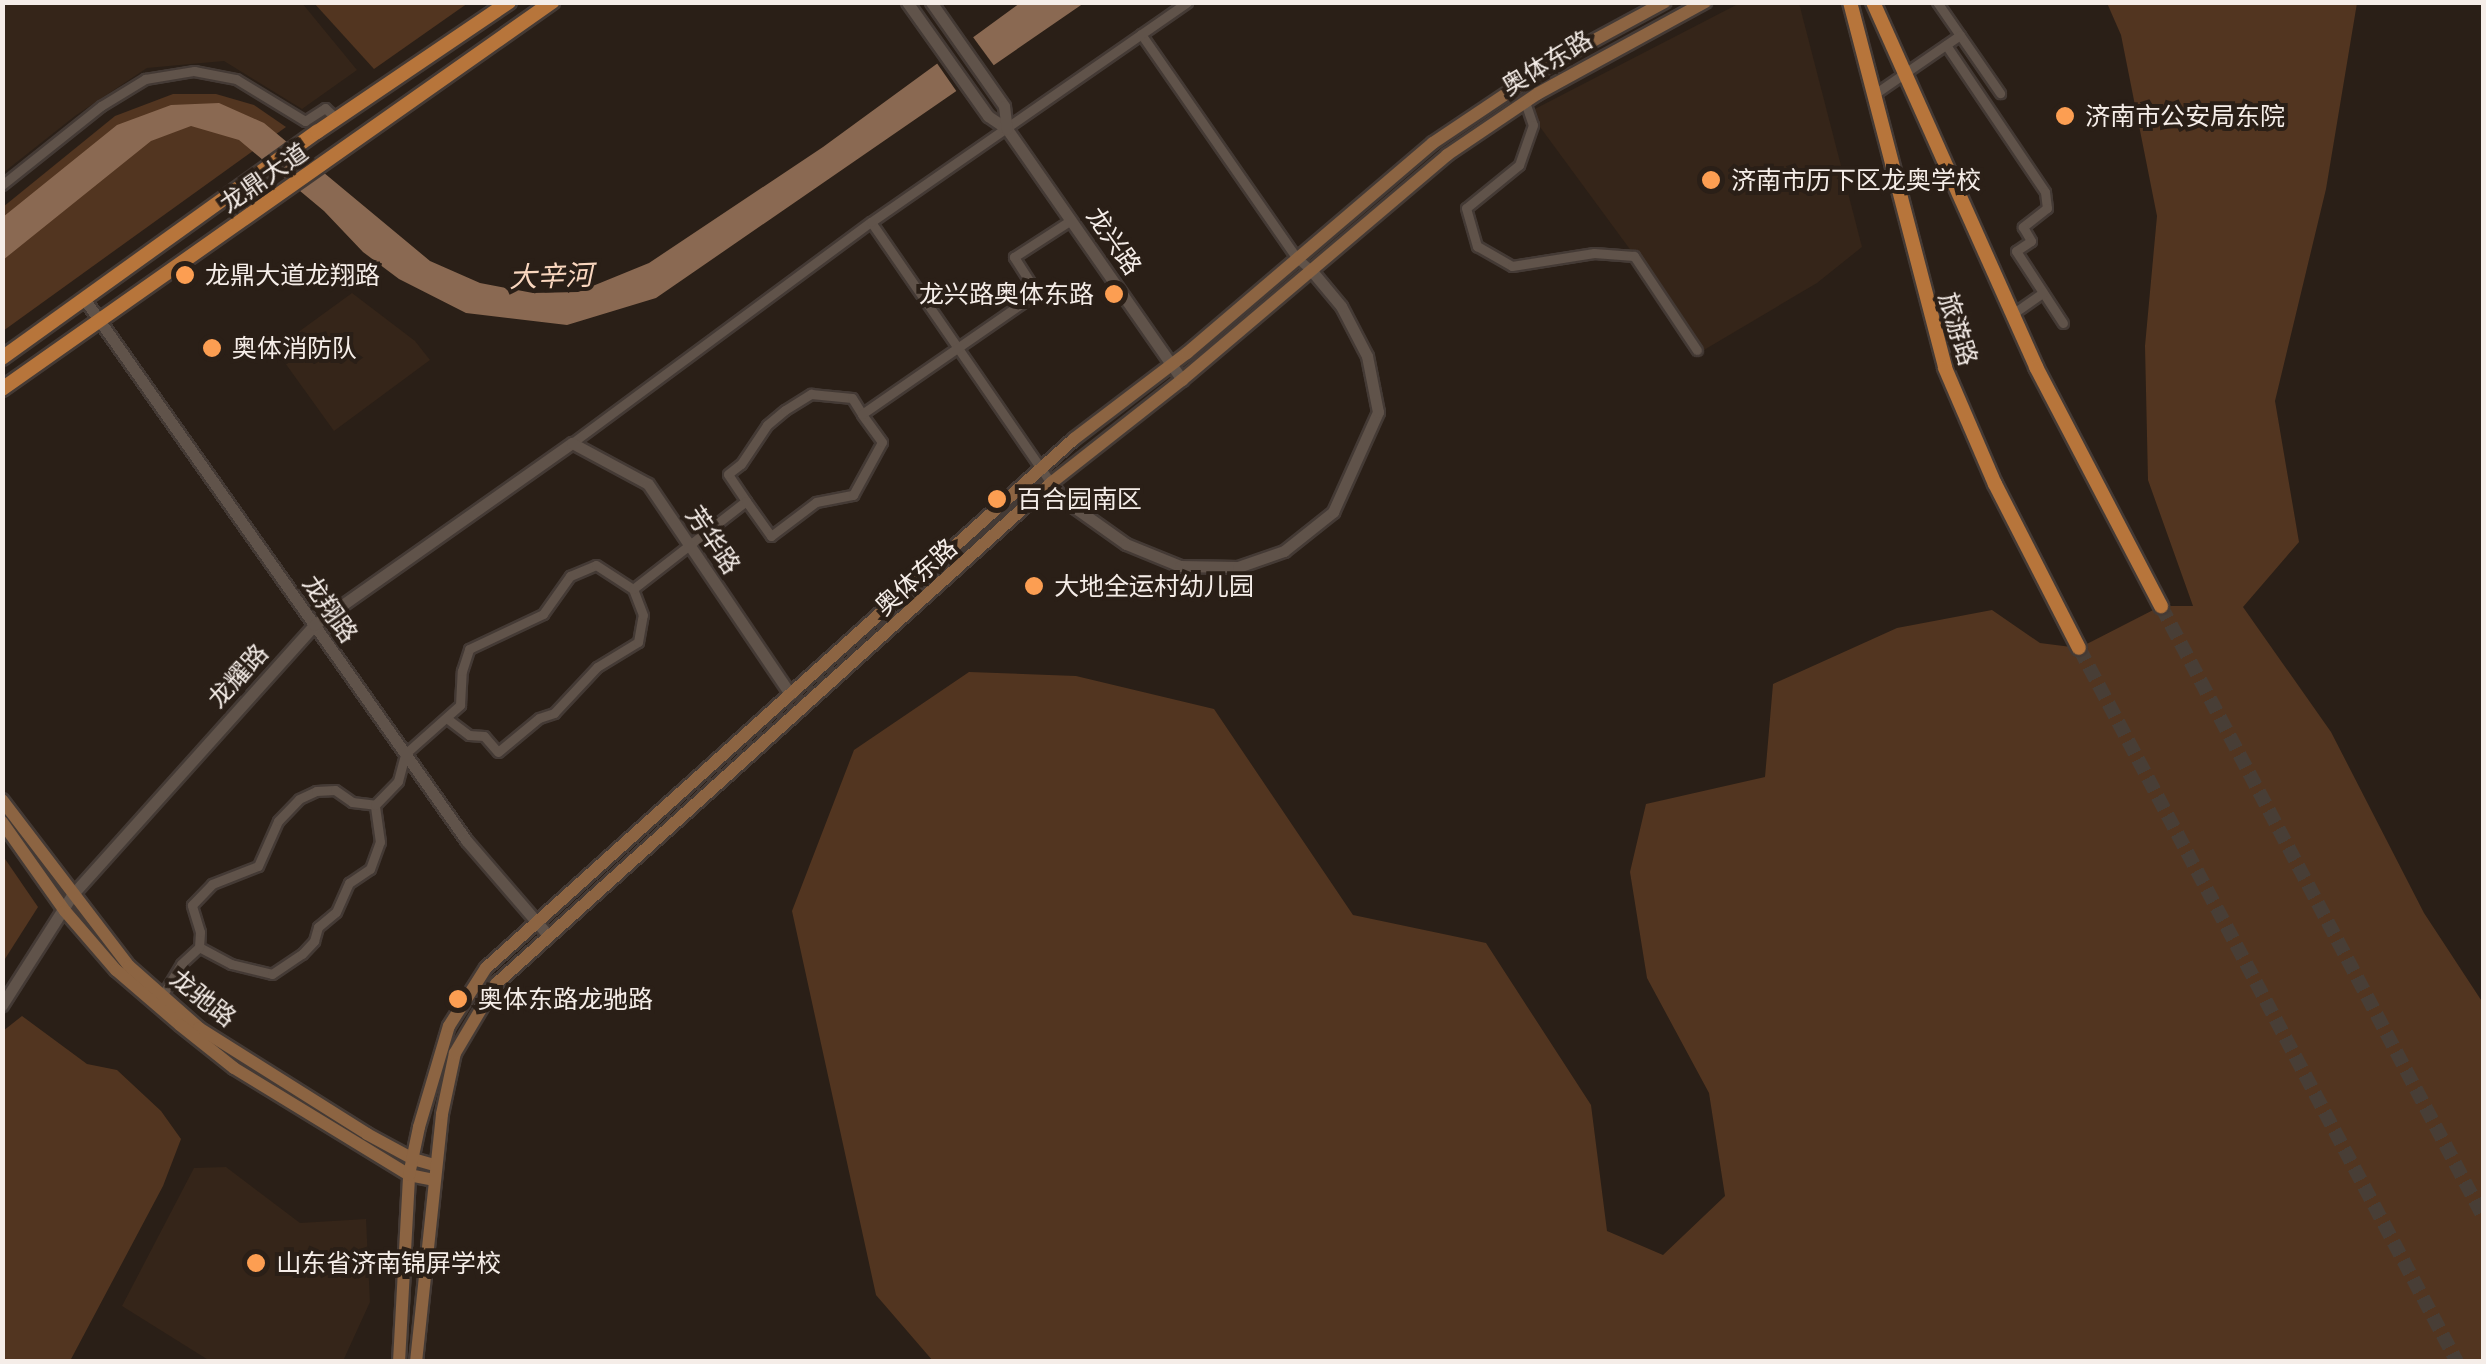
<!DOCTYPE html>
<meta charset="utf-8">
<style>
body{margin:0}
#map{position:relative;width:2486px;height:1364px;overflow:hidden;background:#2a1f17;font-family:Quicksand,"Noto Sans SC",sans-serif}
div>[style]{position:absolute}
[style*='--x']{left:calc(var(--x)*1px);top:calc(var(--y)*1px);width:calc(var(--w)*1px);rotate:calc(var(--a)*1deg)}
.built>*{inset:0;background:#352519}
.green>*{inset:0;background:#523520}
.water>*{inset:0;background:#8a6952}
.pier>*{inset:0;background:#2a1f17}
.primary-tunnel>*{height:14px;margin-top:-7px;transform-origin:0;background:repeating-linear-gradient(90deg,#483e36 0 14px,transparent 0 21px)}
.roads{filter:drop-shadow(2px 0 #443a35) drop-shadow(-2px 0 #443a35) drop-shadow(0 2px #443a35) drop-shadow(0 -2px #443a35)}
.minor>*{height:9px;margin:-4.5px;padding:0 4.5px;transform-origin:4.5px;border-radius:4.5px;background:#60534a}
.tertiary>*{height:11px;margin:-5.5px;padding:0 5.5px;transform-origin:5.5px;border-radius:5.5px;background:#60534a}
.secondary>*{height:12px;margin:-6px;padding:0 6px;transform-origin:6px;border-radius:6px;background:#8c6442}
.primary>*{height:14px;margin:-7px;padding:0 7px;transform-origin:7px;border-radius:7px;background:#b7753b}
.dots>*{width:28px;height:28px;translate:-50% -50%;box-sizing:border-box;border:5px solid #2a1f17;border-radius:50%}
span{translate:-50% -50%;white-space:nowrap;text-align:center;line-height:1.15;-webkit-text-stroke:8px #2a1f17;paint-order:stroke}
.street-label{font-size:25px;color:#f5ede8}
.poi-label{font-size:25px;color:#f5ede8}
.left{translate:0 -50%;text-align:left}
.right{translate:-100% -50%;text-align:right}
.water-label{font-size:28px;color:#fad7bf;font-style:italic}
.frame{position:absolute;inset:0;border:5px solid #f5ede8;pointer-events:none}
</style>
<div id="map">
<div class="built">
<i style="clip-path:polygon(3px 2px,302px 3px,357px 70px,302px 109px,224px 61px,147px 68px,75px 116px,3px 173px)"></i>
<i style="clip-path:polygon(1740px 3px,1799px 3px,1862px 247px,1817px 283px,1704px 350px,1529px 112px)"></i>
<i style="clip-path:polygon(352px 293px,415px 341px,430px 360px,334px 431px,275px 349px)"></i>
<i style="clip-path:polygon(226px 1167px,300px 1223px,366px 1219px,370px 1302px,343px 1361px,210px 1361px,122px 1306px,194px 1168px)"></i>
</div>
<div class="green">
<i style="clip-path:polygon(314px 3px,468px 3px,374px 69px)"></i>
<i style="clip-path:polygon(2107px 3px,2357px 3px,2326px 189px,2275px 401px,2299px 542px,2243px 607px,2331px 732px,2424px 913px,2483px 1003px,2483px 1361px,933px 1361px,876px 1295px,792px 911px,854px 750px,969px 672px,1076px 676px,1214px 709px,1353px 915px,1486px 943px,1591px 1105px,1607px 1231px,1663px 1255px,1725px 1196px,1709px 1093px,1647px 978px,1630px 872px,1646px 804px,1765px 777px,1773px 684px,1897px 628px,1992px 610px,2040px 643px,2079px 648px,2161px 606px,2193px 606px,2148px 480px,2145px 346px,2157px 216px,2121px 35px)"></i>
<i style="clip-path:polygon(173px 94px,216px 94px,254px 105px,286px 127px,3px 331px,3px 207px,115px 116px)"></i>
<i style="clip-path:polygon(3px 856px,38px 907px,3px 962px,2px 962px)"></i>
<i style="clip-path:polygon(22px 1016px,87px 1064px,117px 1070px,161px 1111px,181px 1139px,163px 1186px,70px 1361px,3px 1361px,3px 1031px)"></i>
</div>
<div class="water">
<i style="clip-path:polygon(1020px 3px,1084px 3px,656px 298px,567px 325px,466px 313px,399px 279px,363px 252px,324px 211px,239px 140px,191px 126px,151px 141px,3px 260px,3px 217px,117px 125px,171px 105px,219px 103px,264px 123px,430px 261px,480px 283px,533px 293px,578px 292px,649px 263px,823px 147px)"></i>
</div>
<div class="pier">
<i style="clip-path:polygon(970px 33px,995px 67px,957px 92px,934px 59px)"></i>
</div>
<div class="primary-tunnel">
<i style="--x:2161;--y:606;--w:692;--a:62.18"></i>
<i style="--x:2079;--y:648;--w:808;--a:62.1"></i>
</div>
<div class="roads">
<div class="minor">
<i style="--x:1937;--y:2;--w:111;--a:55.3"></i>
<i style="--x:1141;--y:34;--w:272;--a:55.2"></i>
<i style="--x:1296;--y:257;--w:20;--a:41"></i>
<i style="--x:1946;--y:45;--w:177;--a:56"></i>
<i style="--x:2045;--y:192;--w:16;--a:83"></i>
<i style="--x:2047;--y:208;--w:31;--a:142"></i>
<i style="--x:2023;--y:227;--w:16;--a:60"></i>
<i style="--x:2031;--y:241;--w:18;--a:146"></i>
<i style="--x:2016;--y:251;--w:86;--a:56.9"></i>
<i style="--x:1876;--y:93;--w:102;--a:-34.6"></i>
<i style="--x:1525;--y:102;--w:24;--a:71"></i>
<i style="--x:1533;--y:125;--w:42;--a:109.3"></i>
<i style="--x:1519;--y:165;--w:68;--a:140.9"></i>
<i style="--x:1466;--y:208;--w:40;--a:74"></i>
<i style="--x:1477;--y:246;--w:40;--a:29.7"></i>
<i style="--x:1512;--y:266;--w:83;--a:-9"></i>
<i style="--x:1594;--y:253;--w:40;--a:4.3"></i>
<i style="--x:1634;--y:256;--w:113;--a:56.2"></i>
<i style="--x:2;--y:185;--w:127;--a:-38.6"></i>
<i style="--x:101;--y:106;--w:52;--a:-31.5"></i>
<i style="--x:145;--y:79;--w:50;--a:-9.3"></i>
<i style="--x:194;--y:71;--w:43;--a:10.8"></i>
<i style="--x:236;--y:79;--w:81;--a:31.3"></i>
<i style="--x:305;--y:121;--w:24;--a:-33"></i>
<i style="--x:325;--y:108;--w:16;--a:43"></i>
<i style="--x:871;--y:222;--w:317;--a:55.4"></i>
<i style="--x:2011;--y:315;--w:39;--a:-35"></i>
<i style="--x:572;--y:443;--w:372;--a:-36.5"></i>
<i style="--x:871;--y:222;--w:385;--a:-34.8"></i>
<i style="--x:746;--y:501;--w:32;--a:-124"></i>
<i style="--x:728;--y:474;--w:16;--a:-38"></i>
<i style="--x:741;--y:464;--w:47;--a:-56.3"></i>
<i style="--x:767;--y:425;--w:23;--a:-40"></i>
<i style="--x:785;--y:410;--w:31;--a:-32"></i>
<i style="--x:811;--y:394;--w:41;--a:5.6"></i>
<i style="--x:852;--y:398;--w:19;--a:58"></i>
<i style="--x:449;--y:720;--w:25;--a:37"></i>
<i style="--x:469;--y:735;--w:15;--a:4"></i>
<i style="--x:484;--y:736;--w:21;--a:49"></i>
<i style="--x:498;--y:752;--w:53;--a:-39.7"></i>
<i style="--x:539;--y:718;--w:16;--a:-18"></i>
<i style="--x:554;--y:713;--w:63;--a:-46.9"></i>
<i style="--x:597;--y:667;--w:48;--a:-31.4"></i>
<i style="--x:638;--y:642;--w:27;--a:-80"></i>
<i style="--x:643;--y:615;--w:28;--a:-111"></i>
<i style="--x:199;--y:947;--w:36;--a:28"></i>
<i style="--x:231;--y:964;--w:42;--a:13.7"></i>
<i style="--x:272;--y:974;--w:36;--a:-34"></i>
<i style="--x:302;--y:954;--w:18;--a:-47"></i>
<i style="--x:314;--y:941;--w:15;--a:-74"></i>
<i style="--x:318;--y:927;--w:23;--a:-40"></i>
<i style="--x:336;--y:912;--w:32;--a:-66"></i>
<i style="--x:349;--y:883;--w:25;--a:-34"></i>
<i style="--x:370;--y:869;--w:29;--a:-70"></i>
<i style="--x:380;--y:842;--w:37;--a:-98"></i>
<i style="--x:162;--y:996;--w:37;--a:-59"></i>
<i style="--x:181;--y:964;--w:25;--a:-43"></i>
<i style="--x:199;--y:947;--w:15;--a:-86"></i>
<i style="--x:200;--y:932;--w:28;--a:-107"></i>
<i style="--x:192;--y:905;--w:29;--a:-46"></i>
<i style="--x:212;--y:884;--w:49;--a:-21.4"></i>
<i style="--x:258;--y:866;--w:49;--a:-66"></i>
<i style="--x:278;--y:821;--w:30;--a:-46"></i>
<i style="--x:299;--y:799;--w:19;--a:-25"></i>
<i style="--x:316;--y:791;--w:19;--a:-3"></i>
<i style="--x:335;--y:790;--w:21;--a:35"></i>
<i style="--x:352;--y:802;--w:23;--a:7"></i>
<i style="--x:375;--y:805;--w:33;--a:-46"></i>
<i style="--x:398;--y:781;--w:28;--a:-75"></i>
<i style="--x:405;--y:754;--w:74;--a:-41.7"></i>
<i style="--x:460;--y:705;--w:34;--a:-87"></i>
<i style="--x:462;--y:671;--w:23;--a:-72"></i>
<i style="--x:469;--y:649;--w:82;--a:-25.3"></i>
<i style="--x:543;--y:614;--w:47;--a:-54.6"></i>
<i style="--x:570;--y:576;--w:28;--a:-23"></i>
<i style="--x:596;--y:565;--w:44;--a:33"></i>
<i style="--x:633;--y:589;--w:143;--a:-37.9"></i>
<i style="--x:746;--y:501;--w:43;--a:54.5"></i>
<i style="--x:771;--y:536;--w:56;--a:-37.1"></i>
<i style="--x:816;--y:502;--w:38;--a:-11"></i>
<i style="--x:853;--y:495;--w:60;--a:-61.3"></i>
<i style="--x:882;--y:442;--w:34;--a:-126"></i>
<i style="--x:862;--y:414;--w:213;--a:-34.7"></i>
<i style="--x:1037;--y:293;--w:43;--a:-122.6"></i>
<i style="--x:1014;--y:257;--w:68;--a:-33"></i>
</div>
<div class="tertiary">
<i style="--x:907;--y:2;--w:140;--a:54.6"></i>
<i style="--x:988;--y:116;--w:23;--a:34"></i>
<i style="--x:1007;--y:129;--w:306;--a:55.1"></i>
<i style="--x:931;--y:2;--w:127;--a:54.9"></i>
<i style="--x:1004;--y:106;--w:23;--a:83"></i>
<i style="--x:85;--y:300;--w:661;--a:54.79"></i>
<i style="--x:466;--y:840;--w:125;--a:49.2"></i>
<i style="--x:1051;--y:483;--w:21;--a:53"></i>
<i style="--x:1064;--y:500;--w:76;--a:35.4"></i>
<i style="--x:1126;--y:544;--w:58;--a:22.2"></i>
<i style="--x:1180;--y:566;--w:58;--a:1"></i>
<i style="--x:1238;--y:567;--w:49;--a:-19.2"></i>
<i style="--x:1284;--y:551;--w:63;--a:-38.5"></i>
<i style="--x:1333;--y:512;--w:110;--a:-65.8"></i>
<i style="--x:1378;--y:412;--w:57;--a:-101.1"></i>
<i style="--x:1367;--y:356;--w:56;--a:-117.5"></i>
<i style="--x:1341;--y:306;--w:47;--a:-129.8"></i>
<i style="--x:2;--y:1005;--w:130;--a:-57.5"></i>
<i style="--x:72;--y:895;--w:363;--a:-48.1"></i>
<i style="--x:314;--y:625;--w:316;--a:-35.2"></i>
<i style="--x:572;--y:443;--w:86;--a:28.3"></i>
<i style="--x:648;--y:484;--w:254;--a:55.9"></i>
</div>
<div class="secondary">
<i style="--x:2;--y:800;--w:209;--a:52.6"></i>
<i style="--x:129;--y:966;--w:94;--a:41.5"></i>
<i style="--x:199;--y:1028;--w:199;--a:32.2"></i>
<i style="--x:367;--y:1134;--w:52;--a:28.5"></i>
<i style="--x:413;--y:1159;--w:22;--a:16"></i>
<i style="--x:2;--y:822;--w:109;--a:54.7"></i>
<i style="--x:65;--y:911;--w:78;--a:49.2"></i>
<i style="--x:116;--y:970;--w:84;--a:40.7"></i>
<i style="--x:180;--y:1025;--w:69;--a:38.5"></i>
<i style="--x:234;--y:1068;--w:205;--a:31.4"></i>
<i style="--x:409;--y:1175;--w:25;--a:11"></i>
<i style="--x:399;--y:1362;--w:187;--a:-86.9"></i>
<i style="--x:409;--y:1175;--w:49;--a:-78.2"></i>
<i style="--x:419;--y:1127;--w:105;--a:-73.5"></i>
<i style="--x:449;--y:1026;--w:69;--a:-57.5"></i>
<i style="--x:486;--y:968;--w:791;--a:-41.98"></i>
<i style="--x:1074;--y:439;--w:142;--a:-37.3"></i>
<i style="--x:1187;--y:353;--w:323;--a:-40.5"></i>
<i style="--x:1433;--y:143;--w:143;--a:-33.9"></i>
<i style="--x:1552;--y:63;--w:128;--a:-28.4"></i>
<i style="--x:416;--y:1362;--w:249;--a:-84"></i>
<i style="--x:442;--y:1114;--w:62;--a:-78"></i>
<i style="--x:455;--y:1053;--w:80;--a:-59.3"></i>
<i style="--x:496;--y:984;--w:748;--a:-42.07"></i>
<i style="--x:1051;--y:483;--w:167;--a:-38.2"></i>
<i style="--x:1182;--y:380;--w:348;--a:-40.3"></i>
<i style="--x:1447;--y:155;--w:109;--a:-34.1"></i>
<i style="--x:1537;--y:94;--w:192;--a:-28.7"></i>
</div>
<div class="primary">
<i style="--x:1850;--y:2;--w:378;--a:75.4"></i>
<i style="--x:1945;--y:368;--w:126;--a:66.7"></i>
<i style="--x:1995;--y:484;--w:184;--a:62.9"></i>
<i style="--x:1873;--y:2;--w:400;--a:65.9"></i>
<i style="--x:2036;--y:367;--w:270;--a:62.4"></i>
<i style="--x:2;--y:358;--w:388;--a:-35.7"></i>
<i style="--x:317;--y:132;--w:232;--a:-34.1"></i>
<i style="--x:2;--y:389;--w:673;--a:-35.13"></i>
</div>
</div>
<div class="dots">
<i style="left:2065px;top:116px;background:#fc9e52"></i>
<i style="left:1711px;top:180px;background:#fc9e52"></i>
<i style="left:185px;top:275px;background:#fc9e52"></i>
<i style="left:1114px;top:294px;background:#fc9e52"></i>
<i style="left:212px;top:348px;background:#fc9e52"></i>
<i style="left:997px;top:499px;background:#fc9e52"></i>
<i style="left:1034px;top:586px;background:#fc9e52"></i>
<i style="left:458px;top:999px;background:#fc9e52"></i>
<i style="left:256px;top:1263px;background:#fc9e52"></i>
</div>
<div class="street-label">
<span style="left:1547px;top:63px;rotate:-31deg">奥体东路</span>
<span style="left:264px;top:178px;rotate:-35deg">龙鼎大道</span>
<span style="left:1114px;top:241px;rotate:55deg">龙兴路</span>
<span style="left:1958px;top:329px;rotate:73deg">旅游路</span>
<span style="left:713px;top:540px;rotate:56deg">芳华路</span>
<span style="left:916px;top:577px;rotate:-42deg">奥体东路</span>
<span style="left:330px;top:609px;rotate:55deg">龙翔路</span>
<span style="left:238px;top:676px;rotate:-48deg">龙耀路</span>
<span style="left:203px;top:998px;rotate:38deg">龙驰路</span>
</div>
<div class="poi-label">
<span class="left" style="left:2085px;top:116px">济南市公安局东院</span>
<span class="left" style="left:1731px;top:180px">济南市历下区龙奥学校</span>
<span class="left" style="left:205px;top:275px">龙鼎大道龙翔路</span>
<span class="right" style="left:1094px;top:294px">龙兴路奥体东路</span>
<span class="left" style="left:232px;top:348px">奥体消防队</span>
<span class="left" style="left:1017px;top:499px">百合园南区</span>
<span class="left" style="left:1054px;top:586px">大地全运村幼儿园</span>
<span class="left" style="left:478px;top:999px">奥体东路龙驰路</span>
<span class="left" style="left:276px;top:1263px">山东省济南锦屏学校</span>
</div>
<div class="water-label">
<span style="left:551px;top:276px;rotate:-2deg">大辛河</span>
</div>
<div class="frame"></div>
</div>
